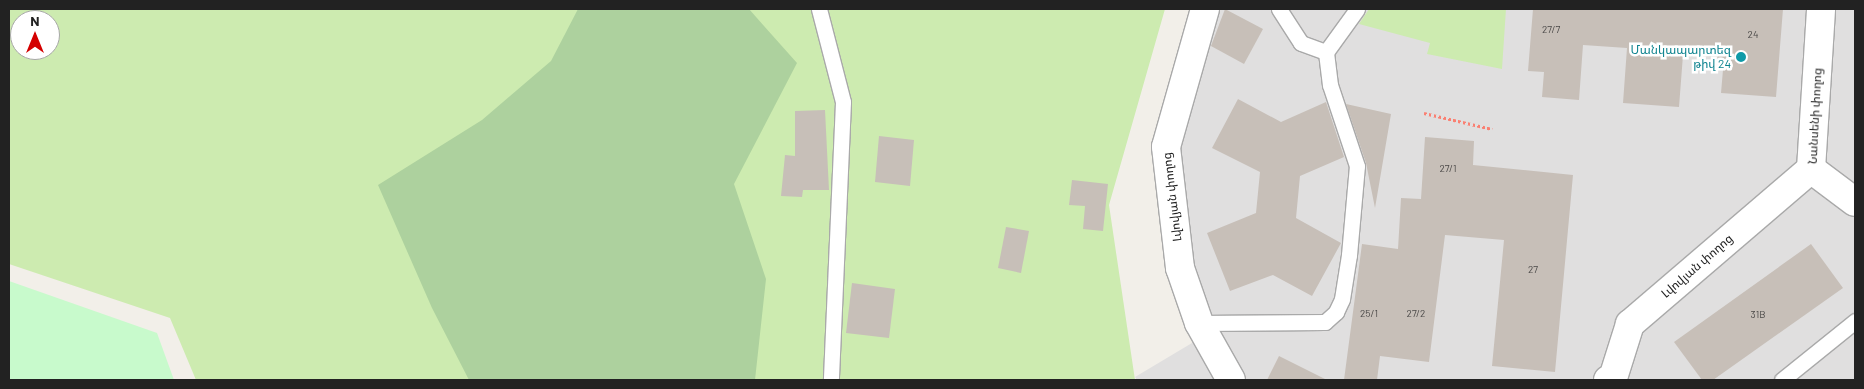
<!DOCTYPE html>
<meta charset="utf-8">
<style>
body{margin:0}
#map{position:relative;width:1864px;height:389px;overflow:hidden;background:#f2efe9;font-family:Barlow,"Noto Sans Armenian",sans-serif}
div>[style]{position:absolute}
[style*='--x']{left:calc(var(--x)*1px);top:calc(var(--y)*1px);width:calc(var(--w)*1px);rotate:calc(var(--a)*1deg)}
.residential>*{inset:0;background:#e0dfdf}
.grass>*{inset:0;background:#cdebb0}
.forest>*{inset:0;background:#add19e}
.park>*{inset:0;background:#c8facc}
.building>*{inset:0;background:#c7bfb8}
.path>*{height:3px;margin-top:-1.5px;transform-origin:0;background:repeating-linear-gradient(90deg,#fa8072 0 2.5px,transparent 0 5px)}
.roads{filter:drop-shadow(1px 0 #a9a9a9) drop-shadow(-1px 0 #a9a9a9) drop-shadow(0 1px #a9a9a9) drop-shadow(0 -1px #a9a9a9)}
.service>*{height:15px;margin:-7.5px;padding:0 7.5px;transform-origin:7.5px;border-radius:7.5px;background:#fff}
.minor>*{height:28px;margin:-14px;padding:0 14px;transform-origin:14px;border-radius:14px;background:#fff}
.dots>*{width:14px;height:14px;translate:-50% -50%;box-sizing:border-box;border:2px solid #fff;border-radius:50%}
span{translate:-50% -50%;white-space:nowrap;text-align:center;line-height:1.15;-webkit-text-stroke:5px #fff;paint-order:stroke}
.number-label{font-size:10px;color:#4b4948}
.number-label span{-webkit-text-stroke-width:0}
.culture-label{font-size:12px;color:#0d838f}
.right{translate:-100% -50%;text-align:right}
.street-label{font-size:12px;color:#222}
.frame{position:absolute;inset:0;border:10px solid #222;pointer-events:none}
.north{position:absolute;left:10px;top:10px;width:50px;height:50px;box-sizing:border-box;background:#fff;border:1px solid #a7a7a7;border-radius:50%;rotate:0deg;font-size:14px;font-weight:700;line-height:20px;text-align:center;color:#222}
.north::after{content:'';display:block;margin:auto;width:18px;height:22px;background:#d40000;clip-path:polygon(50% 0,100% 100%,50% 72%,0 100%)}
</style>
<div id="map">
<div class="residential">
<i style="clip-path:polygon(1212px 9px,1855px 9px,1855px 380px,1137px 380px,1135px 377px,1192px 343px,1173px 147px)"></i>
</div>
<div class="grass">
<i style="clip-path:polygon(evenodd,9px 9px,1165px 9px,1109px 205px,1135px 380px,196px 380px,170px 318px,9px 264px,9px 9px,20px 20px,50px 20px,50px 50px,20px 50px,20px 20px)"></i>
<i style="clip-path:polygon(1369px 9px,1506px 9px,1502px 69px,1427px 54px,1430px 43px,1359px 24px)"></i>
</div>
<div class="forest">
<i style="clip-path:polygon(578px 9px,749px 9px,797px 63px,734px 184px,766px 279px,755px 380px,469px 380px,432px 308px,378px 185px,482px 120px,551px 61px)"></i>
</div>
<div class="park">
<i style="clip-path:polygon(9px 281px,157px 333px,174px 380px,9px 380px)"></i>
</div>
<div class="building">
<i style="clip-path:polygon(1225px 9px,1263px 29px,1244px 64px,1211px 46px)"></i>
<i style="clip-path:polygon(1533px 9px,1783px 9px,1776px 97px,1721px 93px,1724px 58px,1683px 55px,1679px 107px,1623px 103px,1627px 48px,1583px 45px,1579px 100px,1542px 97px,1544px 72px,1528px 71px)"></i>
<i style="clip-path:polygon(1238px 99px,1281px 122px,1326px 102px,1344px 157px,1300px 176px,1296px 218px,1341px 243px,1312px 296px,1273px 275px,1230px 291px,1207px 233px,1256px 213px,1260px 172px,1212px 148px)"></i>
<i style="clip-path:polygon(1346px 104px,1391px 114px,1375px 208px,1366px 163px)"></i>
<i style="clip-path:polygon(825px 110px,829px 190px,803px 190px,802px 197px,781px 196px,785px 155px,795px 156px,795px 111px)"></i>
<i style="clip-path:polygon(879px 136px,914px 140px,910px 186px,875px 182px)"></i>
<i style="clip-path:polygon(1425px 137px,1474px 141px,1473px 165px,1573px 175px,1555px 372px,1492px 366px,1504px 240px,1445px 235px,1429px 362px,1380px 356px,1377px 380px,1344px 380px,1362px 244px,1398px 249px,1401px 198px,1421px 199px)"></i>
<i style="clip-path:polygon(1072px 180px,1108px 184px,1103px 231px,1083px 229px,1085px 206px,1069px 205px)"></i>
<i style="clip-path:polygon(1006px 227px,1029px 231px,1021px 273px,998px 268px)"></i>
<i style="clip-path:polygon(1811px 244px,1843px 288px,1713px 380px,1702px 380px,1674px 342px)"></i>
<i style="clip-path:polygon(852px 283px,895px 289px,889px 338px,846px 333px)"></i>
<i style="clip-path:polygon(1279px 356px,1327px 380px,1267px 380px)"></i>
</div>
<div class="path">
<i style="--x:1424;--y:113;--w:70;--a:13.2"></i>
</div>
<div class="roads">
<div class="service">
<i style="--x:819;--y:9;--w:96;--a:75.5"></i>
<i style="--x:843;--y:102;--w:278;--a:92.5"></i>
<i style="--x:1279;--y:9;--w:40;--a:57.1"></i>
<i style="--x:1301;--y:43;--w:27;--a:20"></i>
<i style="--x:1326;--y:52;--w:53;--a:-54.2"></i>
<i style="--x:1199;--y:323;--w:126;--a:-0.5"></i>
<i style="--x:1325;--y:322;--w:15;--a:-42"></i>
<i style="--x:1336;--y:312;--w:14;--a:-65"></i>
<i style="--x:1342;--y:299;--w:45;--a:-81"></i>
<i style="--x:1349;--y:255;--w:89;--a:-84.9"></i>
<i style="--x:1357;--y:166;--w:85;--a:-108.4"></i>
<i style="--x:1330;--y:85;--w:33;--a:-97"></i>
<i style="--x:1782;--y:380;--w:94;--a:-38.9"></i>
</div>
<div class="minor">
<i style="--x:1205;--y:9;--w:143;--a:105.8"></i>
<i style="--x:1166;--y:147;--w:122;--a:83.4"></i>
<i style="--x:1180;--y:268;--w:58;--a:70.9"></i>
<i style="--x:1199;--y:323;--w:65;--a:60.7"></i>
<i style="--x:1811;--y:169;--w:160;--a:-86.4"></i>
<i style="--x:1811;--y:169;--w:55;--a:36.9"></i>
<i style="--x:1608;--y:380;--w:5;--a:-22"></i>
<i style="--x:1613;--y:378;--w:57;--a:-72.5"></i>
<i style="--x:1630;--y:324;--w:238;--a:-40.6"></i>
</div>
</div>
<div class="dots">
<i style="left:1741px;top:57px;background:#0f9aa8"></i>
</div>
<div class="number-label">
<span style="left:1551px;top:30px">27/7</span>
<span style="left:1753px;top:35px">24</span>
<span style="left:1448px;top:169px">27/1</span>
<span style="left:1533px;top:270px">27</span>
<span style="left:1369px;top:314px">25/1</span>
<span style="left:1416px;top:314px">27/2</span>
<span style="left:1758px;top:315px">31B</span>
</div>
<div class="culture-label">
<span class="right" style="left:1731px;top:57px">Մանկապարտեզ<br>թիվ 24</span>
</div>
<div class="street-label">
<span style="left:1815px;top:116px;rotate:-87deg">Նանսենի փողոց</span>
<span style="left:1172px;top:197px;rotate:-97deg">Լվովյան փողոց</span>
<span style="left:1697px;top:266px;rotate:-41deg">Լվովյան փողոց</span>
</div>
<div class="frame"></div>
<div class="north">N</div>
</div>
